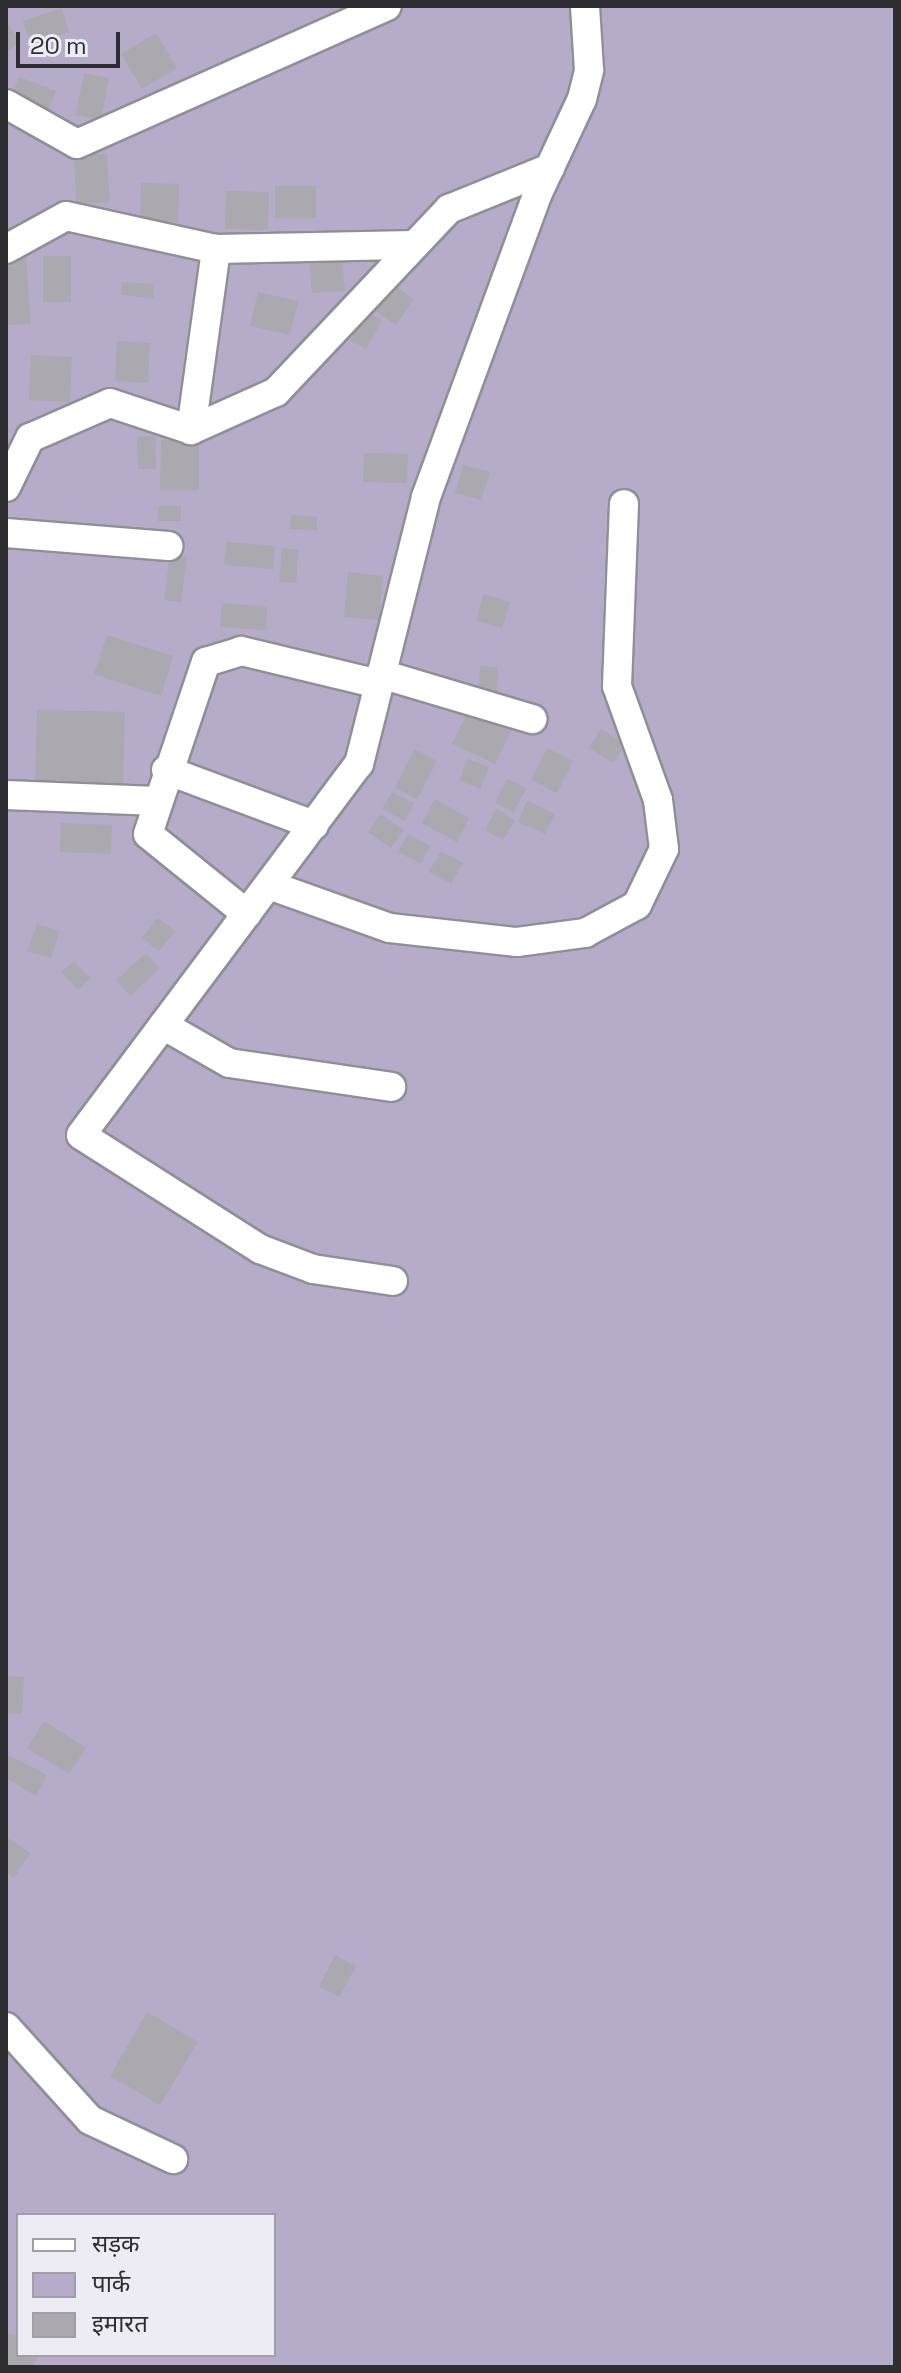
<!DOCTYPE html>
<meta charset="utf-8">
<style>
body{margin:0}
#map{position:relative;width:901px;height:2373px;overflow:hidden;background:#e0dde6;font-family:"Space Grotesk","Noto Sans Devanagari",sans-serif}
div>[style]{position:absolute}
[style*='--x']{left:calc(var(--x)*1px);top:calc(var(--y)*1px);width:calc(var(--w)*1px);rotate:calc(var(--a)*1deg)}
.green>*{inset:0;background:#b6abc9}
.building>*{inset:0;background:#aba8b0}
.roads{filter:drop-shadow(2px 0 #918f96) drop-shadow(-2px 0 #918f96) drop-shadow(0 2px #918f96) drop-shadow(0 -2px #918f96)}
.minor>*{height:28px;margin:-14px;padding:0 14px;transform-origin:14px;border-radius:14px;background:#fff}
span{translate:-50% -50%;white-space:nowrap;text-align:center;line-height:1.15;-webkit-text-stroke:7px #edebf3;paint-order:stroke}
.frame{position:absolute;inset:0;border:8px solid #2e2d31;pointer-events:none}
.legend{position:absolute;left:16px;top:2213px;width:260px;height:144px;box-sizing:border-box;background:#edebf3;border:2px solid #a19fa5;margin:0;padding:10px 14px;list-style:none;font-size:24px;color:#2e2d31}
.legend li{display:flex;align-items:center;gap:16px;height:40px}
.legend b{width:40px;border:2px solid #a19fa5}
.scale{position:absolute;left:16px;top:32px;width:104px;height:36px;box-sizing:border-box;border:4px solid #2e2d31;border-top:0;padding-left:10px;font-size:24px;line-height:28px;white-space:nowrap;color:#2e2d31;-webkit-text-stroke:6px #edebf3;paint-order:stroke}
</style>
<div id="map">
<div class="green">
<i style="clip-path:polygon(evenodd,6px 6px,895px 6px,895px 2367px,6px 2367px,6px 6px,18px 2215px,274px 2215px,274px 2355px,18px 2355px,18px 2215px)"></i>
</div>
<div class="building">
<i style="clip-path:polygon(62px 8px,69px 32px,31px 44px,23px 21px)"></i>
<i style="clip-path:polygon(9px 25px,20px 43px,6px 52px,6px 27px)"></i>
<i style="clip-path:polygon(156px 33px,177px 68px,142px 89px,121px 54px)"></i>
<i style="clip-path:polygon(84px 73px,109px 78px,101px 120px,76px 115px)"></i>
<i style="clip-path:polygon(19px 77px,56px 91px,46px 115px,10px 101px)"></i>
<i style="clip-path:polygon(107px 154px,110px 202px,76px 204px,74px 155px)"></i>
<i style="clip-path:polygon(141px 183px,179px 184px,178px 222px,140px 222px)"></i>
<i style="clip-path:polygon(275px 186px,316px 186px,316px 218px,275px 218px)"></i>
<i style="clip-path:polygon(226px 191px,269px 192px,268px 230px,225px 229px)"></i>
<i style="clip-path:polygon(341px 250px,345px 291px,312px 293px,309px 252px)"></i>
<i style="clip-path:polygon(26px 256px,31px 324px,6px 325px,6px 257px)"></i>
<i style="clip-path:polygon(43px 256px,71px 256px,71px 302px,43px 302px)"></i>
<i style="clip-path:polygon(122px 282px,154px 284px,153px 298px,121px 295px)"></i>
<i style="clip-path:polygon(393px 284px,414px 299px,396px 325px,375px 310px)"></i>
<i style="clip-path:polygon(258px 292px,298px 301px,290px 335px,250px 326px)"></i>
<i style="clip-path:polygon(366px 312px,382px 320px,366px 349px,350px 340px)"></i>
<i style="clip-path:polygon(117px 341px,150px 343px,148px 383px,115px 381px)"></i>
<i style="clip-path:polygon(31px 355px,72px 357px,70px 402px,29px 400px)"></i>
<i style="clip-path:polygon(155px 436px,156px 469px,138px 469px,137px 437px)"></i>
<i style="clip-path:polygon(161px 440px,199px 440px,199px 490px,160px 490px)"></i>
<i style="clip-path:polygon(364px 453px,408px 454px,407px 483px,363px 482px)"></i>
<i style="clip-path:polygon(463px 465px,490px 472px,481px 500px,455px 493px)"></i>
<i style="clip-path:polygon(158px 506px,181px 506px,181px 521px,158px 521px)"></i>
<i style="clip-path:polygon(291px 515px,317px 517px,317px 530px,290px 529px)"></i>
<i style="clip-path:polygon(227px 542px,275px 546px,273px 569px,224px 565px)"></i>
<i style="clip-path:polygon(282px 548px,298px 550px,296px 583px,279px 582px)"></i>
<i style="clip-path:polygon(170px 555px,187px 557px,181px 602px,164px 600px)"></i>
<i style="clip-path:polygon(348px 572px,383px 576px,379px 620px,344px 617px)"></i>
<i style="clip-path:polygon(484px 594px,510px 602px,502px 628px,476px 620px)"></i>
<i style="clip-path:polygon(222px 603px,267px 607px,266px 630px,220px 627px)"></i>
<i style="clip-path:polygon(107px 635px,173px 656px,161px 696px,94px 674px)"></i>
<i style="clip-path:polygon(480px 666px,498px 667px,497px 692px,479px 691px)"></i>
<i style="clip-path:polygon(37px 710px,125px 712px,123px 787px,35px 785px)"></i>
<i style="clip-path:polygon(469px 710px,511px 731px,495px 764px,452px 744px)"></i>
<i style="clip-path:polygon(601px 729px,625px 744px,613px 763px,589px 748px)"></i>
<i style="clip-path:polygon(547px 748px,573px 761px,557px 793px,531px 780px)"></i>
<i style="clip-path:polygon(415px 749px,437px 761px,417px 799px,395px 788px)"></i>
<i style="clip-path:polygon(468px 759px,489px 767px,480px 789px,459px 780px)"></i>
<i style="clip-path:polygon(507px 779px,526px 788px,514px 812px,495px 803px)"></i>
<i style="clip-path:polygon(392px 792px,414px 803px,405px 821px,382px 809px)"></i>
<i style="clip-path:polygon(435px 799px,469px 818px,457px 842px,422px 823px)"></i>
<i style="clip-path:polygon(527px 801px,555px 814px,545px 834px,518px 822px)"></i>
<i style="clip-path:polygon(496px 809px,515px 820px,503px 840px,485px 830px)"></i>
<i style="clip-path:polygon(380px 814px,404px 830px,391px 848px,368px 832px)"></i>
<i style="clip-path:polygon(61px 823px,112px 825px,111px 854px,60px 852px)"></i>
<i style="clip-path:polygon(408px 834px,430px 846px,421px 864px,398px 852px)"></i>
<i style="clip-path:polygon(441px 851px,463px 863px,451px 884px,429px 872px)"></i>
<i style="clip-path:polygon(157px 918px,175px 931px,159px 951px,142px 938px)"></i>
<i style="clip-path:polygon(37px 924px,59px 931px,51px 958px,27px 951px)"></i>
<i style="clip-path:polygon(146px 953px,160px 968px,131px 996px,116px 980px)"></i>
<i style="clip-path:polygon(74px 961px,90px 978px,78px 990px,61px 972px)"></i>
<i style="clip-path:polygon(6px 1676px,24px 1677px,22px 1714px,6px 1713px)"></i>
<i style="clip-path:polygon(44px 1721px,86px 1748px,69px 1774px,27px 1748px)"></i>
<i style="clip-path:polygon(6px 1754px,47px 1775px,36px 1796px,6px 1778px)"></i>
<i style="clip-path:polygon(6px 1837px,30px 1853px,14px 1878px,6px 1873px)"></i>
<i style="clip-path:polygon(335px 1955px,356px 1966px,339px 1997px,319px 1986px)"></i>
<i style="clip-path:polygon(147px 2012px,198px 2042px,160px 2105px,110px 2076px)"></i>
<i style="clip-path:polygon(6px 2332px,18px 2337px,18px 2355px,38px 2355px,33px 2367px,6px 2367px)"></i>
</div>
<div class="roads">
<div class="minor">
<i style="--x:6;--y:104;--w:81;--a:29.4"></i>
<i style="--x:77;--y:144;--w:339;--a:-24"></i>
<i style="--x:6;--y:249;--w:68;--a:-28.8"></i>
<i style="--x:66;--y:216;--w:154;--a:12.4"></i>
<i style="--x:216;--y:249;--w:197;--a:-1.2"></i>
<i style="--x:191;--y:430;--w:93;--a:-24.1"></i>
<i style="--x:276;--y:392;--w:252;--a:-46.6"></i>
<i style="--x:449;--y:209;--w:109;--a:-22.1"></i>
<i style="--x:6;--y:487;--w:55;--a:-63.9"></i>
<i style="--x:30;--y:438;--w:87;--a:-23.6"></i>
<i style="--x:110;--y:403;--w:85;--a:18.4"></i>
<i style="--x:191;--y:430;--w:183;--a:-82.1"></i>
<i style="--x:6;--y:533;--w:163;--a:4.6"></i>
<i style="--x:381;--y:674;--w:158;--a:16.6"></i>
<i style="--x:166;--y:770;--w:158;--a:20.4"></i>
<i style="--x:6;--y:795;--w:151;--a:2.3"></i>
<i style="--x:269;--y:885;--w:128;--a:19.6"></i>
<i style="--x:390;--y:928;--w:128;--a:6.3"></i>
<i style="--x:517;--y:942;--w:69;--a:-7.5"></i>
<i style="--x:585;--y:933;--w:59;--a:-28.3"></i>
<i style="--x:637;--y:905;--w:62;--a:-64.3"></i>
<i style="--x:664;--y:849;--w:49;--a:-97"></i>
<i style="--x:658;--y:800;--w:121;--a:-109.8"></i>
<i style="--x:617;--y:686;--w:182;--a:-87.8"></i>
<i style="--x:247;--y:914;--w:127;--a:-141.1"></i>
<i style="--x:148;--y:834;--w:182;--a:-71.4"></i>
<i style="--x:206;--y:662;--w:37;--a:-17"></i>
<i style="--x:241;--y:651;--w:141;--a:13.5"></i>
<i style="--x:163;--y:1025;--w:76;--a:29.9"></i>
<i style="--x:229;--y:1063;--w:164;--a:8.4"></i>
<i style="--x:393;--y:1281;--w:81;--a:-171.5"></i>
<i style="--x:313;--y:1269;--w:57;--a:-159.3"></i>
<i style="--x:260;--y:1249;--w:212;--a:-147.5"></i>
<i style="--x:81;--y:1135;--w:464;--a:-53.2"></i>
<i style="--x:359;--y:764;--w:275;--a:-75.9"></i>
<i style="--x:426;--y:497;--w:322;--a:-69.8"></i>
<i style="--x:537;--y:195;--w:106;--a:-64.9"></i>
<i style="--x:582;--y:99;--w:30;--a:-76"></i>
<i style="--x:589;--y:70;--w:64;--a:-93.6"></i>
<i style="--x:6;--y:2027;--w:125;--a:47.9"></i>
<i style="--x:90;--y:2120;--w:92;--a:25.2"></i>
</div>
</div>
<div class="frame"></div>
<ul class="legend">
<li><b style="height:10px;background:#fff"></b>सड़क</li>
<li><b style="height:22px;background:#b6abc9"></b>पार्क</li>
<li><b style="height:22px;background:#aba8b0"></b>इमारत</li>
</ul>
<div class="scale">20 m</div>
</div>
